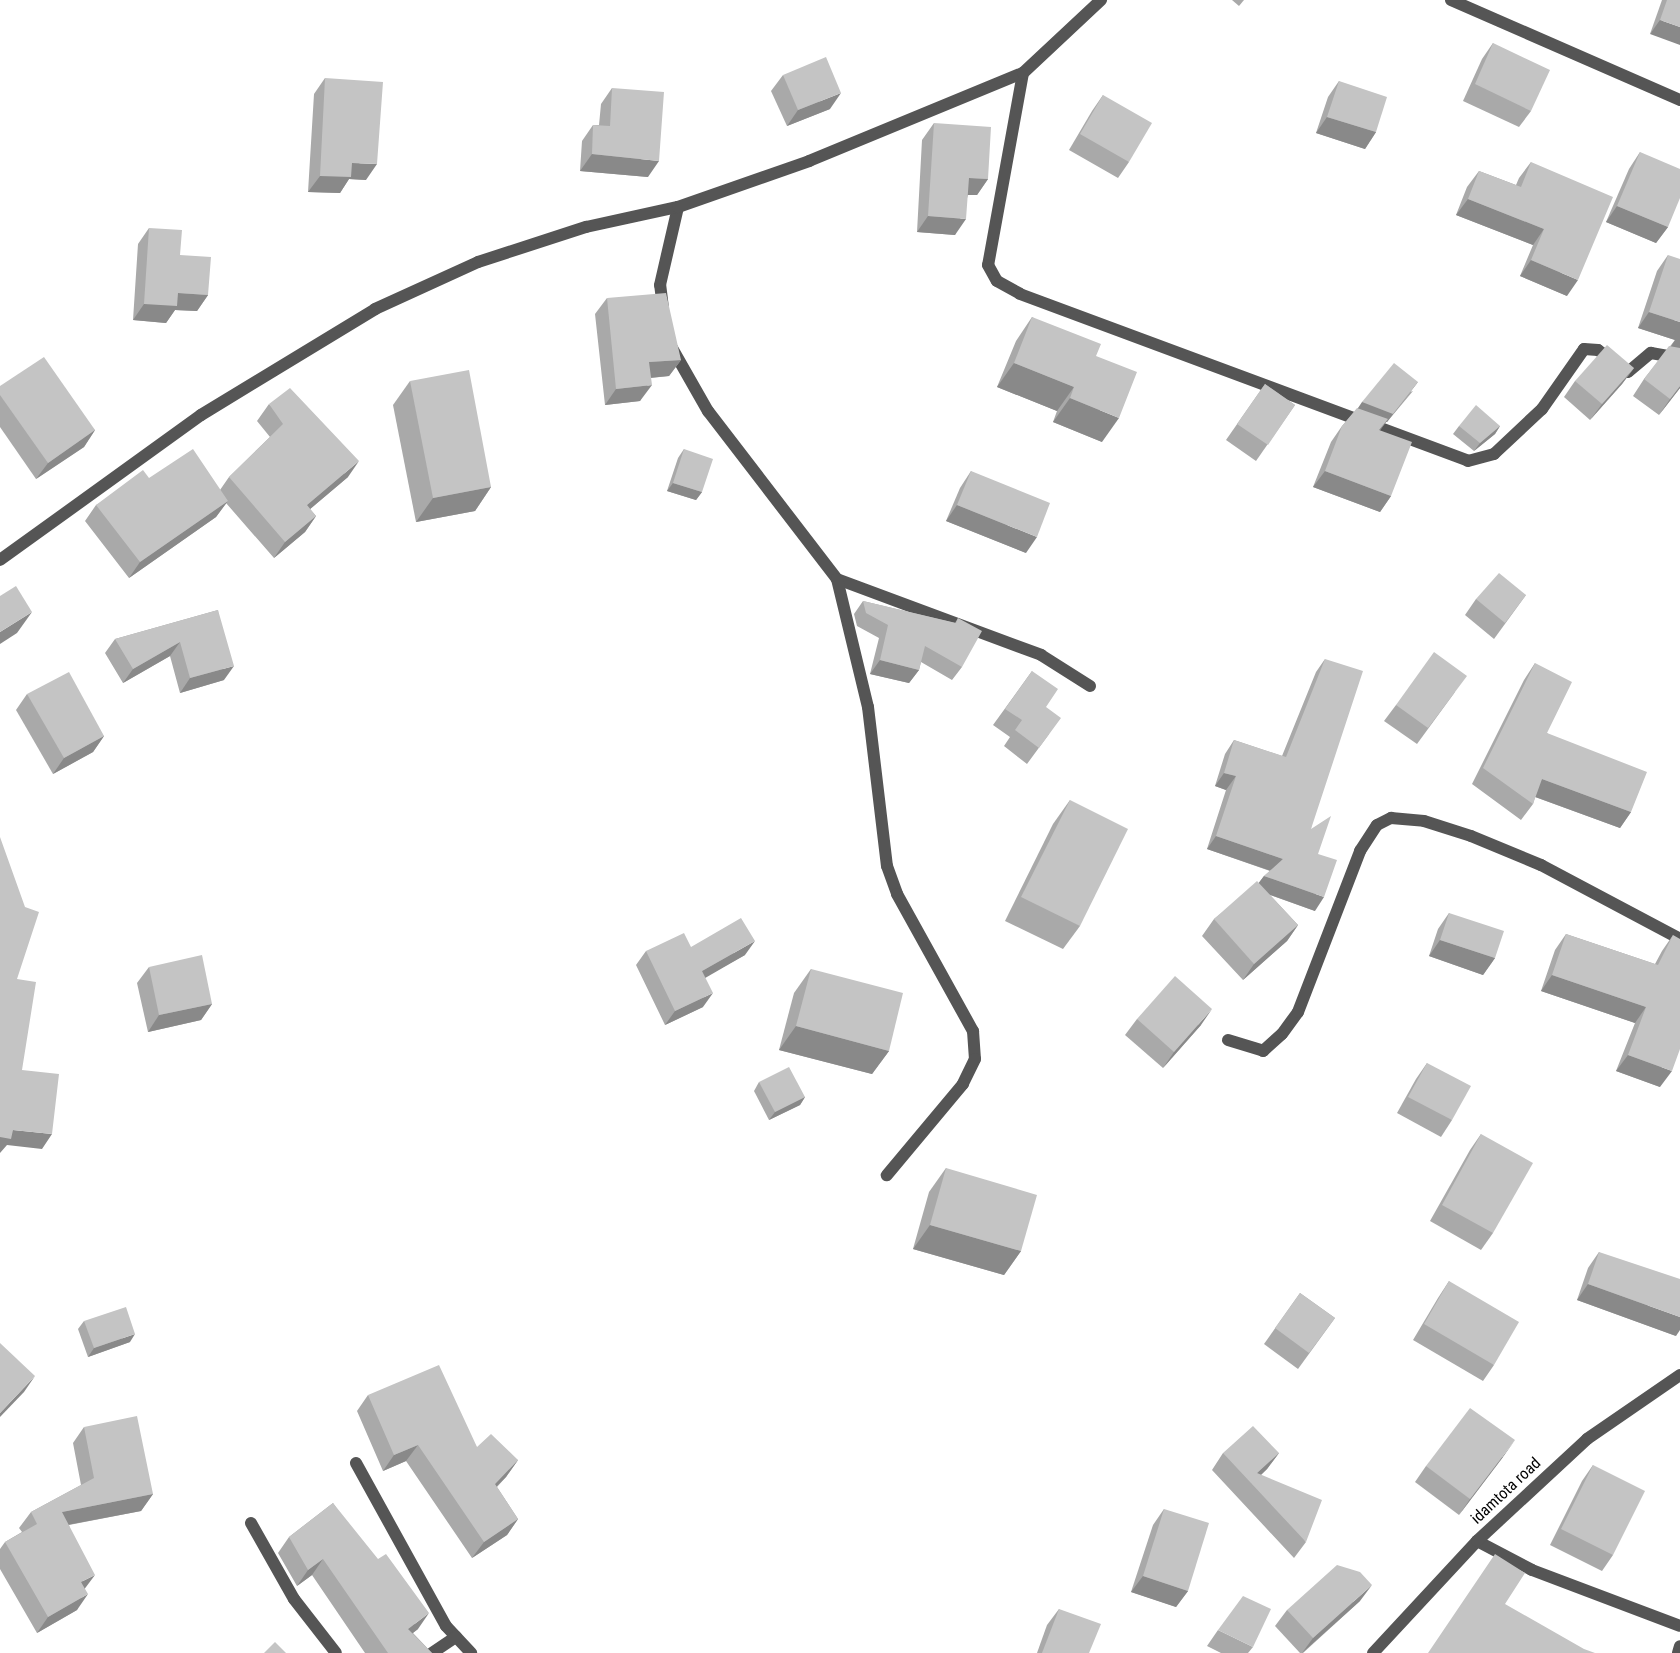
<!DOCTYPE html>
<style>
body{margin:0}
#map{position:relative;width:1680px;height:1653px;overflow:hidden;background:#fff;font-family:"Roboto Condensed",sans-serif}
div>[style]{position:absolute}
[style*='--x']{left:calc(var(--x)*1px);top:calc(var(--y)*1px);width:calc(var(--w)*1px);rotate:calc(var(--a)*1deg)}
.lane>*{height:12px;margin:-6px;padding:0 6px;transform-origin:6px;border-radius:6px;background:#555}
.street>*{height:12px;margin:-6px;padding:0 6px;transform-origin:6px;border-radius:6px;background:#555}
.wall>*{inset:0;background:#a9a9a9}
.shaded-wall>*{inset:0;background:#898989}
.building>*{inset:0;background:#c4c4c4}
span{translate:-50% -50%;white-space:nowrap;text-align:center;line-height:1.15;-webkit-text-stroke:5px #fff;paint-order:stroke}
.street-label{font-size:16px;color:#000}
</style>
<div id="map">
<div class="lane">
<i style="--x:1023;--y:73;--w:195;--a:100.3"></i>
<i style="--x:988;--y:265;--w:18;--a:61"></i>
<i style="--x:997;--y:281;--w:26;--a:29"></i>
<i style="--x:1020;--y:294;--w:478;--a:20.4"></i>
<i style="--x:1468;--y:461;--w:27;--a:-15"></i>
<i style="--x:1494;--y:454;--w:66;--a:-43.2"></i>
<i style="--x:1542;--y:409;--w:73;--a:-55"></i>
<i style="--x:1584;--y:349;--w:14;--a:4"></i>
<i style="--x:1598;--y:350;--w:37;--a:36"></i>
<i style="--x:1628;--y:372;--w:30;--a:-40"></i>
<i style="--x:1651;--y:353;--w:29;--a:10"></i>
<i style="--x:837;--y:579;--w:218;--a:20.4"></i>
<i style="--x:1041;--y:655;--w:58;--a:32.3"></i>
<i style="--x:1678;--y:1653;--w:7;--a:-74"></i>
</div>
<div class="street">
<i style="--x:1451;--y:0;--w:250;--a:23.6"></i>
<i style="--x:663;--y:308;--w:23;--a:-97"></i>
<i style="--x:660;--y:285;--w:80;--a:-77"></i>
<i style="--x:672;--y:348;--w:73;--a:60.3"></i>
<i style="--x:708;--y:411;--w:212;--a:52.5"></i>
<i style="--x:837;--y:579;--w:132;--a:76.4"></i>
<i style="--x:868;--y:707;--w:160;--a:83.2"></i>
<i style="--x:887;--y:866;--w:30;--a:70"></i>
<i style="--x:897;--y:894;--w:157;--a:61"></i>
<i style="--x:973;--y:1031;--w:28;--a:86"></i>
<i style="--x:975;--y:1059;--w:28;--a:116"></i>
<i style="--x:963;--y:1084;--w:119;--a:129.9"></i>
<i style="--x:0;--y:560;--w:248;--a:-35.8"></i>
<i style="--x:201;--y:415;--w:204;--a:-31.3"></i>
<i style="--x:375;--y:309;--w:113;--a:-24.5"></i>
<i style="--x:478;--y:262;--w:114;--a:-18"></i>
<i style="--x:586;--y:227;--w:94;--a:-12.3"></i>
<i style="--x:678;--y:207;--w:139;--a:-19.3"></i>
<i style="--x:809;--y:161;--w:231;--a:-22.4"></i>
<i style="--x:1023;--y:73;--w:107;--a:-43.1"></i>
<i style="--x:1228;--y:1040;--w:37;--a:17"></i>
<i style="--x:1263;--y:1051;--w:25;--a:-42"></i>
<i style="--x:1282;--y:1034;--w:27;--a:-54"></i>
<i style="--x:1298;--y:1012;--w:173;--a:-68.9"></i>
<i style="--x:1360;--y:851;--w:31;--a:-57"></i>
<i style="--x:1377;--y:825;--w:16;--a:-27"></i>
<i style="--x:1391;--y:818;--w:33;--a:5"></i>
<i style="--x:1424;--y:821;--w:49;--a:17.7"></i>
<i style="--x:1471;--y:836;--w:76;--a:22.5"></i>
<i style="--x:1541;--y:865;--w:157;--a:28"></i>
<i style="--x:356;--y:1463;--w:186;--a:61.1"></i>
<i style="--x:446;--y:1626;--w:37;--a:47"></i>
<i style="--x:251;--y:1523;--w:87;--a:60.5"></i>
<i style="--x:294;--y:1599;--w:68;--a:52.1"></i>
<i style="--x:1477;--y:1541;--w:62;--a:27.8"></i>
<i style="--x:1532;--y:1570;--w:158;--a:20.7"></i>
<i style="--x:432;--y:1653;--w:29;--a:-34"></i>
<i style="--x:1373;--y:1653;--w:153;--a:-47.1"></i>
<i style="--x:1477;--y:1541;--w:150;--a:-42.8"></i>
<i style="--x:1587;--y:1439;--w:113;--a:-34.5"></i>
</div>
<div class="wall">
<i style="clip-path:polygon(1232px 0,1244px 0,1239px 6px)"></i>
<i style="clip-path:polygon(1662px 0,1680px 0,1650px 34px)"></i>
<i style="clip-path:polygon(1493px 43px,1531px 111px,1519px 127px,1463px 101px,1482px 59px)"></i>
<i style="clip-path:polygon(783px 75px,830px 109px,787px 126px,771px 91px)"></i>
<i style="clip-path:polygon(325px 78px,366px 180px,349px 179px,340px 193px,308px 192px,314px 94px)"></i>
<i style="clip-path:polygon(1339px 81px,1376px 132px,1365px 149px,1316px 133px,1328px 97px)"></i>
<i style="clip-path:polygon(612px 88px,648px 177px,580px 171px,582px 141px,593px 125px,599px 125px,601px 104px)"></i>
<i style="clip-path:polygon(1103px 95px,1129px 162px,1118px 178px,1069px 150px,1092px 111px)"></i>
<i style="clip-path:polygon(934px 123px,988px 179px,977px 195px,968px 195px,955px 235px,917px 232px,922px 140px)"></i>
<i style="clip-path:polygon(1640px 152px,1668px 227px,1656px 243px,1606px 222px,1629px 169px)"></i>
<i style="clip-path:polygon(1531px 162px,1567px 296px,1520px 276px,1533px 245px,1456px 215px,1467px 187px,1479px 171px,1516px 185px,1519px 178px)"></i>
<i style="clip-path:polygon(149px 228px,180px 255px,208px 295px,197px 311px,175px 310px,166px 323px,133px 320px,138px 244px)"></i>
<i style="clip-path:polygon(1668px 255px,1680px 388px,1659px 415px,1633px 396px,1644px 379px,1675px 340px,1638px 328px,1657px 271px)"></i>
<i style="clip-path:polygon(607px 298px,681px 360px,669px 376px,651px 378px,640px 401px,605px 405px,595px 314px)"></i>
<i style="clip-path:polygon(1032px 317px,1096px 356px,1102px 442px,1053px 422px,1057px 411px,997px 387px,1016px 341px)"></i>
<i style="clip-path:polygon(1634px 368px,1622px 384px,1590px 420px,1564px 397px,1575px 381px)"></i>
<i style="clip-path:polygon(410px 381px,491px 487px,475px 511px,416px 522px,393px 405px)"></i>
<i style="clip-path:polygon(1265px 384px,1295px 405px,1256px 461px,1226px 440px)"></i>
<i style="clip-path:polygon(0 386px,95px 430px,84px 447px,36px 479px,0 427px)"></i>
<i style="clip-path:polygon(1413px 391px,1387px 422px,1386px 422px,1380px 430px,1391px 496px,1380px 512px,1313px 487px,1331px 442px,1342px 426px,1358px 408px)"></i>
<i style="clip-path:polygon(269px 404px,348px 477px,310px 509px,316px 516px,305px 532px,274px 558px,226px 503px,216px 517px,129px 578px,85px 521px,96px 505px,149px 478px,220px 490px,229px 477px,270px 437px,257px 421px)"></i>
<i style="clip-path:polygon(1459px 426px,1500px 426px,1495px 434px,1474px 451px,1453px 434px)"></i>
<i style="clip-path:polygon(684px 449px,702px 492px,696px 500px,667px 491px,678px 458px)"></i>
<i style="clip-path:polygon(971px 471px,1026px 553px,946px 521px,960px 488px)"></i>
<i style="clip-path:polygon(1526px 595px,1494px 639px,1465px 615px,1476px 599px)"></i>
<i style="clip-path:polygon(863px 601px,955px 623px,958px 618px,962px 667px,952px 680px,921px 662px,919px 670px,909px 683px,870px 674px,879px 638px,857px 626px,854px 614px)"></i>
<i style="clip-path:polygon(218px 610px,224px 680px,180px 693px,170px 656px,123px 683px,105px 653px,115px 639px)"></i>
<i style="clip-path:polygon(1325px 659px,1311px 829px,1318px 854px,1315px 911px,1270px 895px,1298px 925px,1287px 941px,1243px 980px,1202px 936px,1214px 919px,1259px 883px,1264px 876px,1270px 871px,1207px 849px,1226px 790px,1215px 786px,1225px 754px,1234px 740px,1282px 756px,1316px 672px)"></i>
<i style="clip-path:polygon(1535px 663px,1547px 733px,1631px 812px,1620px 828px,1535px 797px,1533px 804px,1521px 820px,1472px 784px,1524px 680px)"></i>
<i style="clip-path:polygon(1032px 671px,1046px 707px,1049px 734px,1027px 764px,1004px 746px,1010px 737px,993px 725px)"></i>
<i style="clip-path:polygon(1455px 692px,1417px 744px,1384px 721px,1396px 705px)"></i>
<i style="clip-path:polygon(27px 694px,104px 736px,93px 752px,53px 774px,16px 710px)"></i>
<i style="clip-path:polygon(1070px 800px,1080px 926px,1063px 949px,1005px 921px,1053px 824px)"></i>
<i style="clip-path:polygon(1449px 913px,1495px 958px,1483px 975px,1429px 956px,1438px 929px)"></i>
<i style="clip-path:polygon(1566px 934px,1655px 964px,1662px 951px,1673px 935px,1660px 1087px,1616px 1071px,1635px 1023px,1541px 991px,1555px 950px)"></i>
<i style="clip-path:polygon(691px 947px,745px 955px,705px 977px,703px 1007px,665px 1025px,636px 965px,646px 951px)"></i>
<i style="clip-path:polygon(149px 967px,212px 1004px,201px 1020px,148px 1032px,137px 983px)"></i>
<i style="clip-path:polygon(811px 969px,889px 1051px,872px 1074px,779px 1050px,794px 993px)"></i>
<i style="clip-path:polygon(1137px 1019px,1201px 1025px,1163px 1068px,1125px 1035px)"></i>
<i style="clip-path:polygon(1427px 1063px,1452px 1120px,1441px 1137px,1397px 1113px,1416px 1079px)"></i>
<i style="clip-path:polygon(759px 1082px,805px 1097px,800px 1105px,769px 1120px,754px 1091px)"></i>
<i style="clip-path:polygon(1481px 1134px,1493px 1233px,1481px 1250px,1430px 1221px,1470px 1150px)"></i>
<i style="clip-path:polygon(946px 1168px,1021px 1251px,1004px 1275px,913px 1249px,929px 1192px)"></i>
<i style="clip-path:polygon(1599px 1252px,1676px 1336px,1577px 1300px,1588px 1268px)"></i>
<i style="clip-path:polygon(1449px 1281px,1494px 1365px,1483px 1381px,1413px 1340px,1438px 1298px)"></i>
<i style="clip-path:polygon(1300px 1293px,1335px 1318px,1298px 1369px,1264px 1344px)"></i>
<i style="clip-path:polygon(84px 1321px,130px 1342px,88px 1357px,78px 1329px)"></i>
<i style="clip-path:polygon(368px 1395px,477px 1447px,518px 1460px,506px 1477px,497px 1487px,518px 1519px,507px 1535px,472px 1558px,406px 1461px,383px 1471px,357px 1411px)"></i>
<i style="clip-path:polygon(84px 1427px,153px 1494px,141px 1511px,69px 1525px,85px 1588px,77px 1610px,37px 1633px,0 1569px,0 1549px,5px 1542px,22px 1532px,19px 1528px,31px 1512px,81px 1485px,73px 1443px)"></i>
<i style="clip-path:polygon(1223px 1453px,1279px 1453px,1267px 1469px,1261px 1475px,1306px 1542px,1294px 1558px,1212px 1470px)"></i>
<i style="clip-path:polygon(1503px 1457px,1459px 1515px,1415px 1482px,1426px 1466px)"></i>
<i style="clip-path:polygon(1593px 1465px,1613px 1555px,1602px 1571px,1550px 1545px,1582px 1481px)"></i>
<i style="clip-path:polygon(333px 1503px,418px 1629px,413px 1633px,432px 1653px,365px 1653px,312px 1575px,297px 1586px,278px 1553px,289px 1537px)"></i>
<i style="clip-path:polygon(1164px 1509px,1188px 1591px,1176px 1607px,1131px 1592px,1153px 1525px)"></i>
<i style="clip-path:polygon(1360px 1601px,1303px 1653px,1300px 1653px,1275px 1626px,1287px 1610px)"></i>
<i style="clip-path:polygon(1059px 1609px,1089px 1653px,1037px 1653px,1047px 1625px)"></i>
<i style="clip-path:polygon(1218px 1630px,1253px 1647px,1248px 1653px,1221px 1653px,1207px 1646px)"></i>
</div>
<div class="shaded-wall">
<i style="clip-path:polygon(1660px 20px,1680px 27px,1680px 45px,1650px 34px)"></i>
<i style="clip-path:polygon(841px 93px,830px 109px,787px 126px,798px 110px)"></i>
<i style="clip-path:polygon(1327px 117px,1376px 132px,1365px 149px,1316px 133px)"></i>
<i style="clip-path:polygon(592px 154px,659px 161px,648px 177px,580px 171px)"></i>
<i style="clip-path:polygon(352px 163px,377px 164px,366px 180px,349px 179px,340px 193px,308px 192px,320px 176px)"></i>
<i style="clip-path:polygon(969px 178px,988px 179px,977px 195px,957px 195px)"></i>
<i style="clip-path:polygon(1468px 199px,1544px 229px,1533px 245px,1456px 215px)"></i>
<i style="clip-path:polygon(1617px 206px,1668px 227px,1656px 243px,1606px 222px)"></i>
<i style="clip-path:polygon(928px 216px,966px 219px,955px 235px,917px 232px)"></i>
<i style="clip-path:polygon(1531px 260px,1578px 280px,1567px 296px,1520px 276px)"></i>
<i style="clip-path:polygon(178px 293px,208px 295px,197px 311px,175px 310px,166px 323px,133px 320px,144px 304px)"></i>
<i style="clip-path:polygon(1649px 312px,1680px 322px,1680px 350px,1670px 348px,1675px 340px,1638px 328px)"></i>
<i style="clip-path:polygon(681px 360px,669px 376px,637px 379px,649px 362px)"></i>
<i style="clip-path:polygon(1014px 363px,1074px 387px,1057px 411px,997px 387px)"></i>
<i style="clip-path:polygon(1634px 368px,1622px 384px,1590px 420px,1602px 404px)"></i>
<i style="clip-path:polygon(1418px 382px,1387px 422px,1386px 422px,1376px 436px,1356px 411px,1362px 402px)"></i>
<i style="clip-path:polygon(652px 385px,640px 401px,605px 405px,616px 389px)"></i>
<i style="clip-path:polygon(1680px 386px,1680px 388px,1659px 415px,1670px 399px)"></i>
<i style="clip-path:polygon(1070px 398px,1119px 418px,1102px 442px,1053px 422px)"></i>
<i style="clip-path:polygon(1500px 426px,1495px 434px,1474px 451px,1480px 443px)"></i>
<i style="clip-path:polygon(95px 430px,84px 447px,36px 479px,48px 463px)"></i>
<i style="clip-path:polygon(359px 461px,348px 477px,296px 521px,307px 505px)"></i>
<i style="clip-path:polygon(1325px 471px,1391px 496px,1380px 512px,1313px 487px)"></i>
<i style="clip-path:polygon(673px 483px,702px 492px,696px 500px,667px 491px)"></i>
<i style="clip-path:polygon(491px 487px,475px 511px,416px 522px,433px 498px)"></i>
<i style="clip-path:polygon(228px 501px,216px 517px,129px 578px,140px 562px)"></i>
<i style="clip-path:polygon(957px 505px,1037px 537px,1026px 553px,946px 521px)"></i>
<i style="clip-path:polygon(316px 516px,305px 532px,274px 558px,285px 542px)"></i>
<i style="clip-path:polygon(32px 612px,17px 633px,0 644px,0 632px)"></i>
<i style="clip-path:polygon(180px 642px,170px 656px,123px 683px,133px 669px)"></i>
<i style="clip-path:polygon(880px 660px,919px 670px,909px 683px,870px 674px)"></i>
<i style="clip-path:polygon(234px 666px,224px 680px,180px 693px,190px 678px)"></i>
<i style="clip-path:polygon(104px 736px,93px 752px,53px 774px,64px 758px)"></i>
<i style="clip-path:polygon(1224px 773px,1236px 776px,1226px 790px,1215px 786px)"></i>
<i style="clip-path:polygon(1542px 779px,1631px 812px,1620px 828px,1530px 795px)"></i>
<i style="clip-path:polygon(1216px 836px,1283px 859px,1274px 872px,1207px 849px)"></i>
<i style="clip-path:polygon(1264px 876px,1324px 897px,1315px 911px,1254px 889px)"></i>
<i style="clip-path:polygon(1298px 925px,1287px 941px,1243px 980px,1254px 964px)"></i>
<i style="clip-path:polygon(1440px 940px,1495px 958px,1483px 975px,1429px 956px)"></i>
<i style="clip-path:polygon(755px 941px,745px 955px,693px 985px,702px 971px)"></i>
<i style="clip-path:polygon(1552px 975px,1646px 1007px,1635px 1023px,1541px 991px)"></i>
<i style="clip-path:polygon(713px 993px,703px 1007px,665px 1025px,675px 1011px)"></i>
<i style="clip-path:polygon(212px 1004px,201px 1020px,148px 1032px,159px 1015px)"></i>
<i style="clip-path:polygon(1212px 1009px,1201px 1025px,1163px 1068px,1174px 1052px)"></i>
<i style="clip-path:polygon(796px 1026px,889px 1051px,872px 1074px,779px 1050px)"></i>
<i style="clip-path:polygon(1628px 1055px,1672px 1071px,1660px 1087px,1616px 1071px)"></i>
<i style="clip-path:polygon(805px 1097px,800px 1105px,769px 1120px,775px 1112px)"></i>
<i style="clip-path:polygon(13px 1130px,52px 1134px,42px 1149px,7px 1145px,0 1153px,0 1137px)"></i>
<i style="clip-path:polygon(930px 1225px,1021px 1251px,1004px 1275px,913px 1249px)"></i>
<i style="clip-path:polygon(1588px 1284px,1680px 1317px,1680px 1330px,1676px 1336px,1577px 1300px)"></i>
<i style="clip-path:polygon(135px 1334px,130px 1342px,88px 1357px,94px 1348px)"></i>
<i style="clip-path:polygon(35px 1376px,24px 1392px,0 1417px,0 1413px)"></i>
<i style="clip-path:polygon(1515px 1440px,1503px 1457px,1459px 1515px,1470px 1499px)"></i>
<i style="clip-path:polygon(418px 1445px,406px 1461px,383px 1471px,394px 1455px)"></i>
<i style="clip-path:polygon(1279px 1453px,1267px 1469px,1251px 1484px,1257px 1473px)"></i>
<i style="clip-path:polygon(518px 1460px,506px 1477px,483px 1500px,495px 1484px)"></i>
<i style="clip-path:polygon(153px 1494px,141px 1511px,51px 1528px,62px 1512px)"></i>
<i style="clip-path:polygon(518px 1519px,507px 1535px,472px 1558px,484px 1542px)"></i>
<i style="clip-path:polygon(323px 1559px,312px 1575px,297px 1586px,308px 1570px)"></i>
<i style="clip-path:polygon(95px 1575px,83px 1591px,81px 1582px)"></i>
<i style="clip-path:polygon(1143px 1576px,1188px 1591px,1176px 1607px,1131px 1592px)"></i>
<i style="clip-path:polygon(1372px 1585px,1360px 1601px,1302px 1653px,1313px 1638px)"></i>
<i style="clip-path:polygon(88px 1594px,77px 1610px,37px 1633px,48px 1617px)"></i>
<i style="clip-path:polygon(429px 1613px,418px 1629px,397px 1645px,408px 1629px)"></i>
</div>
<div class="building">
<i style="clip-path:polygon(1667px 0,1680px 0,1680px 27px,1660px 20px)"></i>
<i style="clip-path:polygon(1493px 43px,1550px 70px,1531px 111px,1475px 84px)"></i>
<i style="clip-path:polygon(826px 57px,841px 93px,798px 110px,783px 75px)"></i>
<i style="clip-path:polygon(325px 78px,383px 82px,377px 164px,352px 163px,351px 177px,320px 176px)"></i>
<i style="clip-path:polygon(1339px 81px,1387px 97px,1376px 132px,1327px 117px)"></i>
<i style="clip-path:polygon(612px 88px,664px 92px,659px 161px,592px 154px,593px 125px,610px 126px)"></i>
<i style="clip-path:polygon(1103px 95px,1152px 123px,1129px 162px,1080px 134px)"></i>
<i style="clip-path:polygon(934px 123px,991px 127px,988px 179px,969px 178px,966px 219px,928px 216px)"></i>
<i style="clip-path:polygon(1640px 152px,1680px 169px,1680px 198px,1668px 227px,1617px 206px)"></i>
<i style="clip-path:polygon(1531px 162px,1613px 197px,1578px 280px,1531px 260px,1544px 229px,1468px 199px,1479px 171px,1521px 187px)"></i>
<i style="clip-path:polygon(149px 228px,182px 230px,180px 255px,211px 257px,208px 295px,178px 293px,177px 306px,144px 304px)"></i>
<i style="clip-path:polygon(1668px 255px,1680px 259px,1680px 322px,1649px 312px)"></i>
<i style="clip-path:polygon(666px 293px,681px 360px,649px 362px,652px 385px,616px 389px,607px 298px)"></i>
<i style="clip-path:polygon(1032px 317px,1101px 344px,1096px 356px,1137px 372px,1119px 418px,1070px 398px,1074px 387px,1014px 363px)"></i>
<i style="clip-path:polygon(1607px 345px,1634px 368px,1602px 404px,1575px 381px)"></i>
<i style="clip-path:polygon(1669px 346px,1680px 348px,1680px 386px,1670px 399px,1644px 379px)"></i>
<i style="clip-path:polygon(44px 357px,95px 430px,48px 463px,0 395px,0 386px)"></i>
<i style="clip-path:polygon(1394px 363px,1418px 382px,1393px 414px,1362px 402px)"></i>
<i style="clip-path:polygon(469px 370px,491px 487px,433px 498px,410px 381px)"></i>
<i style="clip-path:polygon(1265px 384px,1295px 405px,1268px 445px,1237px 424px)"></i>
<i style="clip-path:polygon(290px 388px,359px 461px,307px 505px,316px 516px,285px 542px,229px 477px,283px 424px,269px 404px)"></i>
<i style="clip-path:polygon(1476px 405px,1500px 426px,1480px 443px,1459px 426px)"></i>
<i style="clip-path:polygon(1357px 408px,1388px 419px,1379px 430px,1412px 442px,1391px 496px,1325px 471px,1342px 426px)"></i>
<i style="clip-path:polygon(193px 449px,228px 501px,140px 562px,96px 505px,143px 470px,149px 478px)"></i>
<i style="clip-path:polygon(684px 449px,713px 459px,702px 492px,673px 483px)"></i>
<i style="clip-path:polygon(971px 471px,1050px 503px,1037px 537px,957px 505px)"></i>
<i style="clip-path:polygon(1499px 573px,1526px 595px,1505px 623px,1476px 599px)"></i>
<i style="clip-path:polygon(16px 586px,32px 612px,0 632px,0 596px)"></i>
<i style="clip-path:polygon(863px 601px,956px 623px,958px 618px,982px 631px,962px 667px,925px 646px,919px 670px,880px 660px,888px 625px,866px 613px)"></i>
<i style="clip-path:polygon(218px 610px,234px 666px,190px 678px,180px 642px,133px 669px,115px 639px)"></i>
<i style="clip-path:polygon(1434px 652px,1467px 676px,1428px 728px,1396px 705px)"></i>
<i style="clip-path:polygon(1325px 659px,1363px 671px,1311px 829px,1331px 816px,1318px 854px,1337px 860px,1324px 897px,1264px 876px,1283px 859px,1216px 836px,1236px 776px,1224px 773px,1234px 740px,1286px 757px)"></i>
<i style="clip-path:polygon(1535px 663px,1572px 682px,1547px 733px,1647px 772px,1631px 812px,1542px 779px,1533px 804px,1483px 768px)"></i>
<i style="clip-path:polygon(1032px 671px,1058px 689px,1046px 707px,1061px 718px,1039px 748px,1015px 730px,1022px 720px,1005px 709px)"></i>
<i style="clip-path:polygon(69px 672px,104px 736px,64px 758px,27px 694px)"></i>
<i style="clip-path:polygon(1070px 800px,1128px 829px,1080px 926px,1021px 897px)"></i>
<i style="clip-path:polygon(0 837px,25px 907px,39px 912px,17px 979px,36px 982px,22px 1070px,59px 1074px,52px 1134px,13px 1130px,11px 1139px,0 1137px)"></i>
<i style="clip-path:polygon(1257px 881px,1298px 925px,1254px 964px,1214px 919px)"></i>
<i style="clip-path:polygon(1449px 913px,1504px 931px,1495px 958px,1440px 940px)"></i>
<i style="clip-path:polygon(741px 918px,755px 941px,702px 971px,713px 993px,675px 1011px,646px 951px,684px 933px,691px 947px)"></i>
<i style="clip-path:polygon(1566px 934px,1658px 965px,1673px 935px,1680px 939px,1680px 1049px,1672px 1071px,1628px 1055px,1646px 1007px,1552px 975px)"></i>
<i style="clip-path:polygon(202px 955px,212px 1004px,159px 1015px,149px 967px)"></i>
<i style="clip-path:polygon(811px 969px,903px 993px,889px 1051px,796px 1026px)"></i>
<i style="clip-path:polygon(1175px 976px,1212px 1009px,1174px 1052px,1137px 1019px)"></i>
<i style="clip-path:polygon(1427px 1063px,1471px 1086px,1452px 1120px,1408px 1097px)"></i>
<i style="clip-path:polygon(789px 1067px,805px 1097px,775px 1112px,759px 1082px)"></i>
<i style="clip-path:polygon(1481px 1134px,1533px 1163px,1493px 1233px,1442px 1205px)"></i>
<i style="clip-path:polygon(946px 1168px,1037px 1195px,1021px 1251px,930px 1225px)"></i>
<i style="clip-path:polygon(1599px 1252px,1680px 1279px,1680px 1317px,1588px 1284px)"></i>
<i style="clip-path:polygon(1449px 1281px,1519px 1322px,1494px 1365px,1424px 1324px)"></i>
<i style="clip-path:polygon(1300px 1293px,1335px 1318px,1309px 1353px,1275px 1328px)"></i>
<i style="clip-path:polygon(126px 1307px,135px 1334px,94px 1348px,84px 1321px)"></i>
<i style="clip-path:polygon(0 1343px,35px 1376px,0 1413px)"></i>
<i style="clip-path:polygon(439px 1365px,477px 1447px,491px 1434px,518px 1460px,495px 1484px,518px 1519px,484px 1542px,418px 1445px,394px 1455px,368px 1395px)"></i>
<i style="clip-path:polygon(1470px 1408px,1515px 1440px,1470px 1499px,1426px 1466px)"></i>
<i style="clip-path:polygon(137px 1416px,153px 1494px,62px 1512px,95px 1575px,81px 1582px,88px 1594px,48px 1617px,5px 1542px,37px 1524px,31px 1512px,94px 1478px,84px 1427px)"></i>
<i style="clip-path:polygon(1253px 1426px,1279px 1453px,1257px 1473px,1322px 1500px,1306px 1542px,1223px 1453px)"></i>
<i style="clip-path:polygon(1593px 1465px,1645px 1491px,1613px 1555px,1561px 1529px)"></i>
<i style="clip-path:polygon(333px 1503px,378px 1559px,386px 1554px,429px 1613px,408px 1629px,432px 1653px,388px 1653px,323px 1559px,308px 1570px,289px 1537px)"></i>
<i style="clip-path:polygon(1164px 1509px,1209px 1523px,1188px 1591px,1143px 1576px)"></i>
<i style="clip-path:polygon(1495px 1554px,1525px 1573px,1505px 1604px,1584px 1649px,1595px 1653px,1428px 1653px)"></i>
<i style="clip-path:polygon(1337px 1565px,1360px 1572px,1372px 1585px,1313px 1638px,1287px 1610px)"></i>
<i style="clip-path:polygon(1243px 1596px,1271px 1609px,1253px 1647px,1218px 1630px)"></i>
<i style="clip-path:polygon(1059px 1609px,1101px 1624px,1089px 1653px,1042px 1653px)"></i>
<i style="clip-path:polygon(275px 1642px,286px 1653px,264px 1653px)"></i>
</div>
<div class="street-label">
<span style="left:1506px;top:1491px;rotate:-43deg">idamtota road</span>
</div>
</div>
